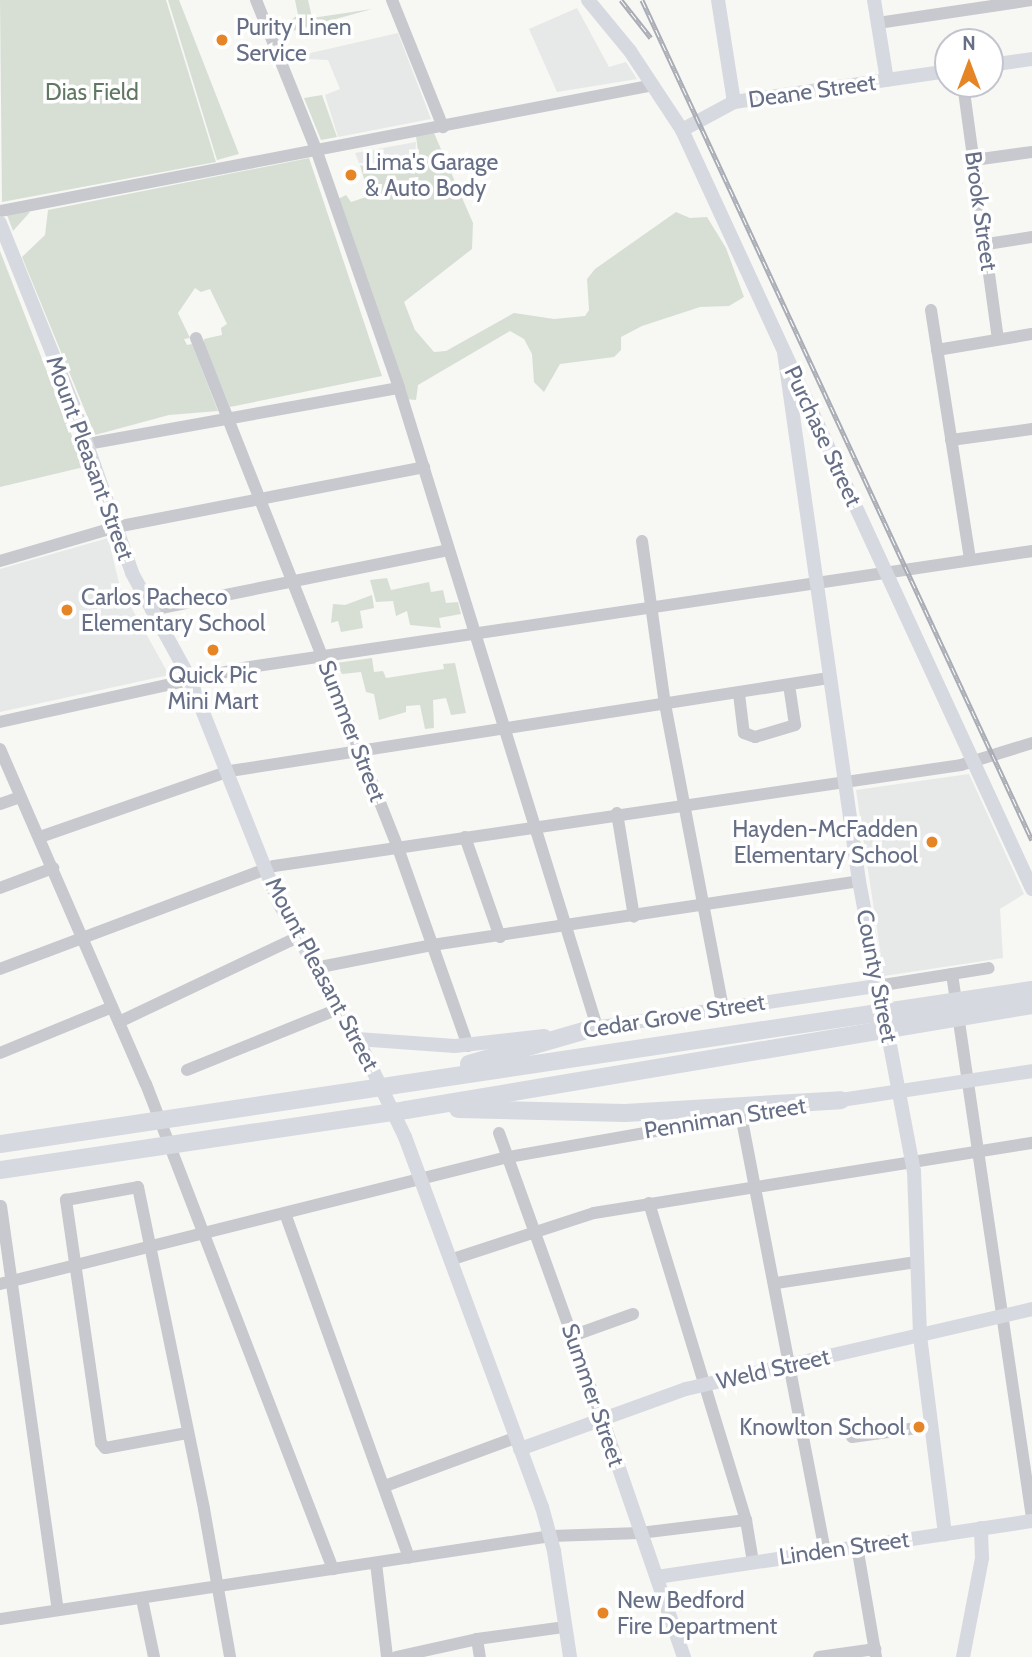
<!DOCTYPE html>
<style>
body{margin:0}
#map{position:relative;width:1032px;height:1657px;overflow:hidden;background:#f7f7f4;font-family:Cabin,sans-serif}
div>[style]{position:absolute}
[style*='--x']{left:calc(var(--x)*1px);top:calc(var(--y)*1px);width:calc(var(--w)*1px);rotate:calc(var(--a)*1deg)}
.built>*{inset:0;background:#e7e8e8}
.green>*{inset:0;background:#d7dfd5}
.minor>*{height:12px;margin:-6px;padding:0 6px;transform-origin:6px;border-radius:6px;background:#c8c9ce}
.major>*{height:14px;margin:-7px;padding:0 7px;transform-origin:7px;border-radius:7px;background:#d6d9df}
.highway>*{height:18px;margin:-9px;padding:0 9px;transform-origin:9px;border-radius:9px;background:#d6d9df}
.rail>*{height:5px;margin-top:-2.5px;transform-origin:0;background:repeating-linear-gradient(90deg,#fff 0 8px,#a9acb4 0 16px);box-sizing:border-box;border-block:2px solid #a9acb4}
.dots>*{width:19px;height:19px;translate:-50% -50%;box-sizing:border-box;border:4px solid #fff;border-radius:50%}
span{translate:-50% -50%;white-space:nowrap;text-align:center;line-height:1.15;-webkit-text-stroke:7px #fff;paint-order:stroke}
.poi-label{font-size:23px;color:#666f86}
.left{translate:0 -50%;text-align:left}
.right{translate:-100% -50%;text-align:right}
.street-label{font-size:23px;color:#666f86}
.park-label{font-size:23px;color:#617862}
.north{position:absolute;left:934px;top:28px;width:70px;height:70px;box-sizing:border-box;background:#fff;border:2px solid #c2c5cf;border-radius:50%;rotate:0deg;font-size:19px;font-weight:700;line-height:28px;text-align:center;color:#666f86}
.north::after{content:'';display:block;margin:auto;width:24px;height:32px;background:#e58526;clip-path:polygon(50% 0,100% 100%,50% 72%,0 100%)}
</style>
<div id="map">
<div class="built">
<i style="clip-path:polygon(577px 8px,609px 67px,626px 62px,637px 79px,557px 92px,529px 29px)"></i>
<i style="clip-path:polygon(398px 33px,431px 119px,338px 137px,325px 95px,340px 89px,328px 60px,308px 59px,306px 54px)"></i>
<i style="clip-path:polygon(416px 142px,415px 158px,388px 170px,375px 163px,359px 163px,355px 153px)"></i>
<i style="clip-path:polygon(108px 538px,120px 587px,169px 675px,0 712px,0 569px)"></i>
<i style="clip-path:polygon(969px 774px,1024px 894px,1000px 909px,1003px 958px,884px 976px,856px 790px)"></i>
</div>
<div class="green">
<i style="clip-path:polygon(0 0,166px 0,216px 162px,2px 202px)"></i>
<i style="clip-path:polygon(168px 0,179px 0,239px 154px,217px 160px)"></i>
<i style="clip-path:polygon(295px 0,308px 0,312px 18px,372px 9px,289px 32px,287px 23px,298px 15px)"></i>
<i style="clip-path:polygon(322px 95px,337px 137px,321px 140px,304px 98px)"></i>
<i style="clip-path:polygon(434px 133px,473px 223px,472px 249px,404px 302px,415px 330px,434px 352px,446px 351px,514px 313px,554px 319px,585px 316px,589px 310px,587px 279px,595px 269px,676px 212px,690px 218px,707px 217px,726px 248px,744px 297px,729px 306px,700px 307px,642px 326px,621px 337px,621px 350px,614px 357px,560px 364px,544px 392px,534px 382px,532px 354px,524px 339px,510px 331px,418px 385px,416px 400px,406px 399px,338px 199px,346px 195px,351px 202px,369px 196px,360px 165px,386px 174px,396px 172px,419px 159px,416px 136px)"></i>
<i style="clip-path:polygon(309px 158px,382px 376px,230px 407px,204px 344px,204px 339px,222px 335px,221px 328px,227px 324px,210px 289px,201px 292px,195px 288px,178px 313px,190px 338px,184px 339px,187px 345px,192px 344px,218px 411px,169px 415px,95px 435px,22px 257px,45px 235px,48px 210px)"></i>
<i style="clip-path:polygon(21px 211px,30px 212px,13px 231px,7px 215px)"></i>
<i style="clip-path:polygon(0 251px,84px 467px,0 487px)"></i>
<i style="clip-path:polygon(387px 578px,391px 590px,429px 582px,431px 592px,443px 590px,446px 603px,458px 602px,461px 614px,439px 618px,441px 628px,410px 625px,407px 611px,396px 616px,393px 601px,376px 602px,370px 580px)"></i>
<i style="clip-path:polygon(372px 595px,374px 608px,360px 611px,363px 628px,341px 632px,338px 621px,331px 623px,333px 604px,345px 605px)"></i>
<i style="clip-path:polygon(372px 658px,374px 672px,383px 671px,386px 678px,444px 669px,443px 664px,455px 663px,466px 713px,451px 715px,446px 698px,433px 700px,434px 728px,425px 729px,420px 705px,406px 706px,406px 712px,379px 720px,374px 694px,366px 692px,361px 672px,342px 674px,336px 663px)"></i>
</div>
<div class="minor">
<i style="--x:256;--y:0;--w:164;--a:68.1"></i>
<i style="--x:317;--y:152;--w:250;--a:70.8"></i>
<i style="--x:399;--y:388;--w:669;--a:72.78"></i>
<i style="--x:392;--y:0;--w:137;--a:68.1"></i>
<i style="--x:878;--y:23;--w:156;--a:-8.5"></i>
<i style="--x:963;--y:84;--w:257;--a:82.2"></i>
<i style="--x:974;--y:160;--w:59;--a:-7.9"></i>
<i style="--x:0;--y:211;--w:665;--a:-10.92"></i>
<i style="--x:987;--y:244;--w:46;--a:-8.8"></i>
<i style="--x:931;--y:310;--w:253;--a:81.1"></i>
<i style="--x:196;--y:338;--w:549;--a:68.39"></i>
<i style="--x:398;--y:848;--w:210;--a:70.5"></i>
<i style="--x:937;--y:350;--w:96;--a:-9.6"></i>
<i style="--x:951;--y:440;--w:82;--a:-7.7"></i>
<i style="--x:87;--y:444;--w:317;--a:-10.2"></i>
<i style="--x:642;--y:541;--w:165;--a:82"></i>
<i style="--x:665;--y:704;--w:309;--a:79.2"></i>
<i style="--x:0;--y:561;--w:121;--a:-16.3"></i>
<i style="--x:116;--y:527;--w:314;--a:-11"></i>
<i style="--x:151;--y:610;--w:303;--a:-11.4"></i>
<i style="--x:739;--y:694;--w:39;--a:83"></i>
<i style="--x:744;--y:733;--w:12;--a:20"></i>
<i style="--x:755;--y:737;--w:42;--a:-16.7"></i>
<i style="--x:795;--y:725;--w:40;--a:-98.5"></i>
<i style="--x:0;--y:722;--w:249;--a:-12.5"></i>
<i style="--x:243;--y:668;--w:798;--a:-8.43"></i>
<i style="--x:0;--y:749;--w:365;--a:66.5"></i>
<i style="--x:146;--y:1084;--w:520;--a:68.92"></i>
<i style="--x:0;--y:804;--w:21;--a:-19"></i>
<i style="--x:617;--y:813;--w:105;--a:80.7"></i>
<i style="--x:40;--y:837;--w:201;--a:-19.2"></i>
<i style="--x:230;--y:771;--w:606;--a:-8.83"></i>
<i style="--x:465;--y:837;--w:106;--a:70.7"></i>
<i style="--x:0;--y:888;--w:57;--a:-20.7"></i>
<i style="--x:315;--y:968;--w:119;--a:-11.1"></i>
<i style="--x:432;--y:945;--w:432;--a:-8.5"></i>
<i style="--x:0;--y:969;--w:293;--a:-20.6"></i>
<i style="--x:274;--y:866;--w:694;--a:-8.36"></i>
<i style="--x:961;--y:765;--w:74;--a:-17.2"></i>
<i style="--x:952;--y:974;--w:550;--a:81.63"></i>
<i style="--x:877;--y:986;--w:113;--a:-9.1"></i>
<i style="--x:119;--y:1022;--w:198;--a:-25.4"></i>
<i style="--x:0;--y:1053;--w:121;--a:-22.3"></i>
<i style="--x:187;--y:1070;--w:163;--a:-22"></i>
<i style="--x:741;--y:1115;--w:444;--a:79.1"></i>
<i style="--x:499;--y:1133;--w:304;--a:70.2"></i>
<i style="--x:649;--y:1203;--w:332;--a:73"></i>
<i style="--x:746;--y:1520;--w:43;--a:80.5"></i>
<i style="--x:1;--y:1206;--w:408;--a:82"></i>
<i style="--x:286;--y:1216;--w:363;--a:70.2"></i>
<i style="--x:450;--y:1260;--w:151;--a:-18.1"></i>
<i style="--x:594;--y:1213;--w:444;--a:-9.1"></i>
<i style="--x:776;--y:1283;--w:142;--a:-8.5"></i>
<i style="--x:0;--y:1284;--w:524;--a:-14.04"></i>
<i style="--x:508;--y:1157;--w:253;--a:-10"></i>
<i style="--x:572;--y:1336;--w:65;--a:-19.8"></i>
<i style="--x:187;--y:1433;--w:83;--a:169.6"></i>
<i style="--x:105;--y:1448;--w:6;--a:-129"></i>
<i style="--x:101;--y:1443;--w:246;--a:-98.2"></i>
<i style="--x:66;--y:1200;--w:73;--a:-10.2"></i>
<i style="--x:138;--y:1187;--w:329;--a:78.4"></i>
<i style="--x:204;--y:1509;--w:150;--a:80"></i>
<i style="--x:852;--y:1437;--w:80;--a:-7.9"></i>
<i style="--x:385;--y:1486;--w:139;--a:-20.3"></i>
<i style="--x:857;--y:1546;--w:113;--a:80.3"></i>
<i style="--x:376;--y:1563;--w:95;--a:83.3"></i>
<i style="--x:142;--y:1599;--w:59;--a:78.3"></i>
<i style="--x:0;--y:1619;--w:557;--a:-8.57"></i>
<i style="--x:551;--y:1536;--w:89;--a:-1.9"></i>
<i style="--x:640;--y:1533;--w:107;--a:-7"></i>
<i style="--x:477;--y:1639;--w:18;--a:81"></i>
<i style="--x:396;--y:1657;--w:83;--a:-12.5"></i>
<i style="--x:477;--y:1639;--w:89;--a:-7.8"></i>
<i style="--x:819;--y:1657;--w:57;--a:-8.1"></i>
</div>
<div class="major">
<i style="--x:588;--y:0;--w:66;--a:50.5"></i>
<i style="--x:630;--y:51;--w:95;--a:56.6"></i>
<i style="--x:682;--y:130;--w:836;--a:65.24"></i>
<i style="--x:718;--y:0;--w:103;--a:81.1"></i>
<i style="--x:874;--y:0;--w:81;--a:80.8"></i>
<i style="--x:990;--y:65;--w:42;--a:-8.1"></i>
<i style="--x:682;--y:130;--w:59;--a:-28.3"></i>
<i style="--x:734;--y:102;--w:216;--a:-8.2"></i>
<i style="--x:0;--y:223;--w:196;--a:68.1"></i>
<i style="--x:73;--y:405;--w:178;--a:70.6"></i>
<i style="--x:132;--y:573;--w:119;--a:61.3"></i>
<i style="--x:189;--y:677;--w:243;--a:68.3"></i>
<i style="--x:279;--y:903;--w:169;--a:60.3"></i>
<i style="--x:363;--y:1050;--w:97;--a:64.2"></i>
<i style="--x:405;--y:1137;--w:395;--a:69.7"></i>
<i style="--x:542;--y:1507;--w:46;--a:74.7"></i>
<i style="--x:554;--y:1551;--w:107;--a:81.4"></i>
<i style="--x:784;--y:352;--w:534;--a:81.93"></i>
<i style="--x:859;--y:881;--w:295;--a:79.3"></i>
<i style="--x:914;--y:1171;--w:165;--a:87.9"></i>
<i style="--x:920;--y:1336;--w:200;--a:82.8"></i>
<i style="--x:588;--y:1029;--w:292;--a:-8.5"></i>
<i style="--x:357;--y:1039;--w:98;--a:4.1"></i>
<i style="--x:455;--y:1046;--w:90;--a:-6.4"></i>
<i style="--x:841;--y:1100;--w:193;--a:-8.6"></i>
<i style="--x:602;--y:1419;--w:252;--a:71"></i>
<i style="--x:520;--y:1449;--w:177;--a:-19.9"></i>
<i style="--x:686;--y:1389;--w:355;--a:-13"></i>
<i style="--x:657;--y:1577;--w:379;--a:-8.5"></i>
<i style="--x:963;--y:1657;--w:101;--a:-79.1"></i>
<i style="--x:982;--y:1558;--w:30;--a:-92"></i>
</div>
<div class="highway">
<i style="--x:469;--y:1064;--w:133;--a:-16.1"></i>
<i style="--x:458;--y:1109;--w:167;--a:1.4"></i>
<i style="--x:625;--y:1113;--w:216;--a:-3.4"></i>
<i style="--x:0;--y:1144;--w:1043;--a:-8.49"></i>
<i style="--x:0;--y:1170;--w:410;--a:-8.4"></i>
<i style="--x:406;--y:1110;--w:635;--a:-9.52"></i>
</div>
<div class="rail">
<i style="--x:621;--y:0;--w:48;--a:51.7"></i>
<i style="--x:642;--y:0;--w:926;--a:65.1"></i>
</div>
<div class="dots">
<i style="left:222px;top:40px;background:#e58526"></i>
<i style="left:351px;top:175px;background:#e58526"></i>
<i style="left:67px;top:610px;background:#e58526"></i>
<i style="left:213px;top:650px;background:#e58526"></i>
<i style="left:932px;top:842px;background:#e58526"></i>
<i style="left:919px;top:1427px;background:#e58526"></i>
<i style="left:603px;top:1613px;background:#e58526"></i>
</div>
<div class="poi-label">
<span class="left" style="left:236px;top:40px">Purity Linen<br>Service</span>
<span class="left" style="left:365px;top:175px">Lima's Garage<br>&amp; Auto Body</span>
<span class="left" style="left:81px;top:610px">Carlos Pacheco<br>Elementary School</span>
<span style="left:213px;top:688px">Quick Pic<br>Mini Mart</span>
<span class="right" style="left:918px;top:842px">Hayden-McFadden<br>Elementary School</span>
<span class="right" style="left:905px;top:1427px">Knowlton School</span>
<span class="left" style="left:617px;top:1613px">New Bedford<br>Fire Department</span>
</div>
<div class="street-label">
<span style="left:812px;top:91px;rotate:-8deg">Deane Street</span>
<span style="left:981px;top:211px;rotate:82deg">Brook Street</span>
<span style="left:823px;top:436px;rotate:65deg">Purchase Street</span>
<span style="left:90px;top:458px;rotate:70deg">Mount Pleasant Street</span>
<span style="left:352px;top:731px;rotate:69deg">Summer Street</span>
<span style="left:322px;top:974px;rotate:62deg">Mount Pleasant Street</span>
<span style="left:877px;top:976px;rotate:79deg">County Street</span>
<span style="left:674px;top:1016px;rotate:-9deg">Cedar Grove Street</span>
<span style="left:725px;top:1118px;rotate:-9deg">Penniman Street</span>
<span style="left:773px;top:1369px;rotate:-13deg">Weld Street</span>
<span style="left:593px;top:1395px;rotate:71deg">Summer Street</span>
<span style="left:844px;top:1548px;rotate:-8deg">Linden Street</span>
</div>
<div class="park-label">
<span style="left:92px;top:92px">Dias Field</span>
</div>
<div class="north">N</div>
</div>
